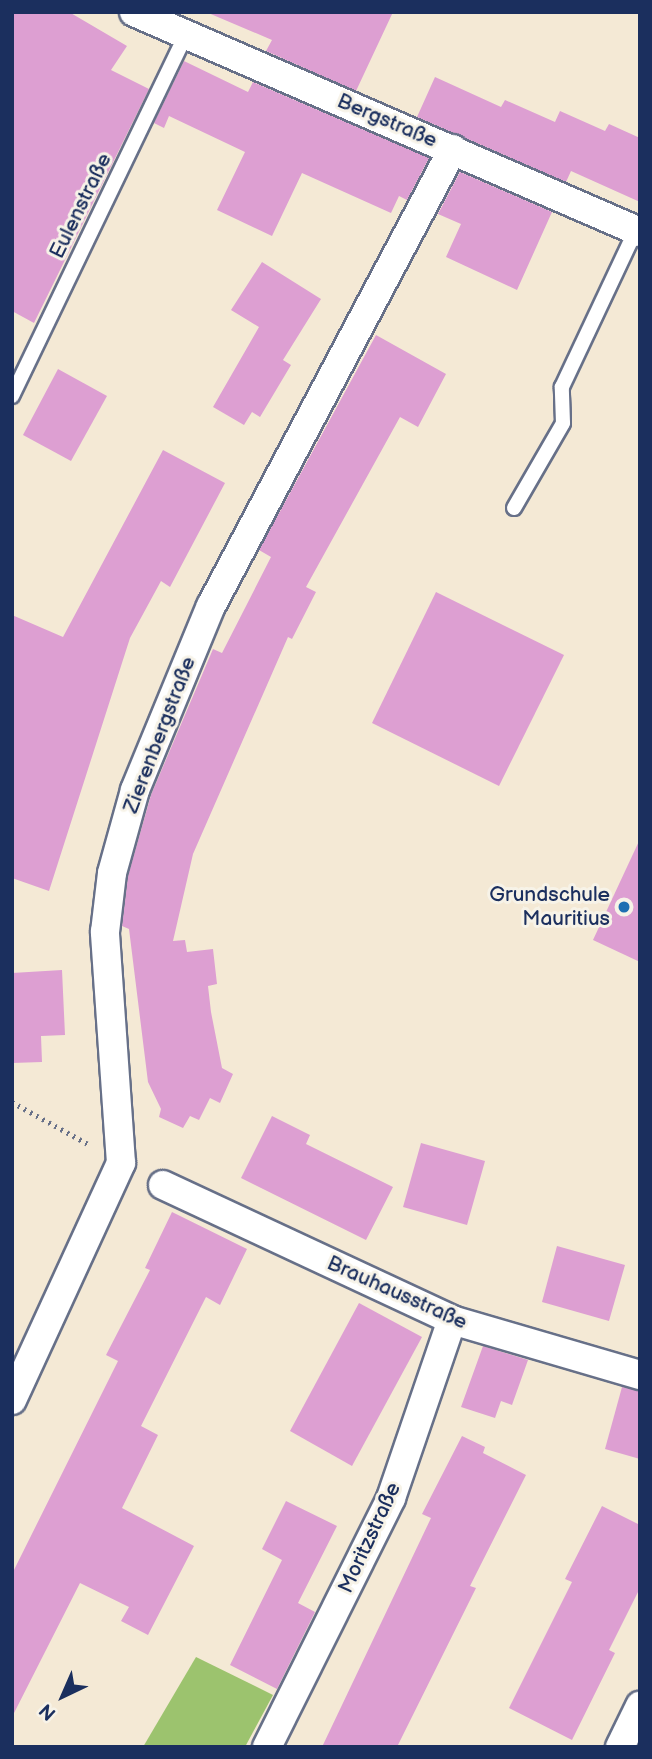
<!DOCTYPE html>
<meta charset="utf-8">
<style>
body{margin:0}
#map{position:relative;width:652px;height:1759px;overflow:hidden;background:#f4e9d5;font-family:"Balsamiq Sans",sans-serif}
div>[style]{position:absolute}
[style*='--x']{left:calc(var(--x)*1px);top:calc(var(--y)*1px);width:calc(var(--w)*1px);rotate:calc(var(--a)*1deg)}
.green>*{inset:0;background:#9cc36e}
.building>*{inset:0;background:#dd9fd2}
.path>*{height:4.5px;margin-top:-2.25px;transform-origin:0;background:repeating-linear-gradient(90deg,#677088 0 2px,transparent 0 7px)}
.roads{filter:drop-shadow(2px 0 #677088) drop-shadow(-2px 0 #677088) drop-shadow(0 2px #677088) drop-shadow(0 -2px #677088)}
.lane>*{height:14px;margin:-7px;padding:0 7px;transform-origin:7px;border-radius:7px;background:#fff}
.street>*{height:28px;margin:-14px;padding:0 14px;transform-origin:14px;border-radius:14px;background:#fff}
.dots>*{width:19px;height:19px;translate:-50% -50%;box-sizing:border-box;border:4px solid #f7f3e8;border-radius:50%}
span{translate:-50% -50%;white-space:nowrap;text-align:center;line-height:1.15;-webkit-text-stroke:6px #f7f3e8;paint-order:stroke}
.street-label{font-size:21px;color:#1b2f5e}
.poi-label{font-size:21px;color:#1b2f5e}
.right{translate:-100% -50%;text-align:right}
.frame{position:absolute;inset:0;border:14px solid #1b2f5e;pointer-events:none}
.north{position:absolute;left:28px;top:1661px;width:70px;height:70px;-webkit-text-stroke:5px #f7f3e8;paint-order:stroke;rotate:224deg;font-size:19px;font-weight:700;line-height:28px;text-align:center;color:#1b2f5e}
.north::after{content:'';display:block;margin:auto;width:24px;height:32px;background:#1b2f5e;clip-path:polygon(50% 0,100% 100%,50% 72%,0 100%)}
</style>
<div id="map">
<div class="green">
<i style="clip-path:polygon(196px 1657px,273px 1695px,245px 1747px,143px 1747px)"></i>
</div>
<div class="building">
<i style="clip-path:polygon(12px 12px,69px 12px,127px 46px,111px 70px,149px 89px,34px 323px,12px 311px)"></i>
<i style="clip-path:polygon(206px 12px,393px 12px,356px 91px,266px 51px,272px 40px)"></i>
<i style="clip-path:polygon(184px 61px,248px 92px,253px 82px,429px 158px,407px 200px,399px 196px,391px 213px,302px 173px,272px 236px,217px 210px,245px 152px,169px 116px,164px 128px,154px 123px)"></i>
<i style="clip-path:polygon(435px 77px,501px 107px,505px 100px,555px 122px,560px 111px,605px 131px,609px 124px,640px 138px,640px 202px,571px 171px,566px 182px,417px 117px)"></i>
<i style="clip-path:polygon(460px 172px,552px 212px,517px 290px,446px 257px,461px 224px,438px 214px)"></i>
<i style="clip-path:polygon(262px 262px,321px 299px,283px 360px,291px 365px,260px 417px,252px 412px,244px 425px,213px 407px,259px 327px,231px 310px)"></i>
<i style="clip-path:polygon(376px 335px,446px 374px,418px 427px,400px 417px,306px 587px,316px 592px,292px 639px,288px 637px,193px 854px,173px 941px,185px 940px,187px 952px,213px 949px,217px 984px,208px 986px,211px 1012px,222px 1068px,233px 1074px,220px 1103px,210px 1098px,199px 1120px,190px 1116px,183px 1128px,159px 1117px,161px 1109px,148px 1082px,129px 929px,122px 926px,128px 876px,151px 795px,213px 649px,222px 653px,271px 557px,259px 550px)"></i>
<i style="clip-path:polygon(58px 369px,107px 396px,71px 461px,23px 435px)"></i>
<i style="clip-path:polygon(163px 450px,225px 483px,170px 587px,161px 581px,130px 638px,49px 891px,12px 878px,12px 615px,63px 637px)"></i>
<i style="clip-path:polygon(436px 592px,564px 655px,499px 786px,372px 723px)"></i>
<i style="clip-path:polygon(640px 839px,640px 962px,593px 940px)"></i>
<i style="clip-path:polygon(62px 970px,65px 1035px,41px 1036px,42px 1062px,12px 1063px,12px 973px)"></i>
<i style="clip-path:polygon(272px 1116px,310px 1135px,306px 1144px,393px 1187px,366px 1240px,241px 1178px)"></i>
<i style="clip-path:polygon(421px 1143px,485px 1161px,467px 1225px,403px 1207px)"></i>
<i style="clip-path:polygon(172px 1212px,247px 1249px,220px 1305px,206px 1297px,141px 1426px,158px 1435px,122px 1508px,194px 1546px,148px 1635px,121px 1621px,129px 1607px,80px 1583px,12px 1717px,12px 1574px,118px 1361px,106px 1355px,150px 1270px,145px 1268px)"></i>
<i style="clip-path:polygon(557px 1246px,625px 1265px,609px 1321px,542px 1302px)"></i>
<i style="clip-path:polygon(359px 1303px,422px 1337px,352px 1466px,290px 1431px)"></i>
<i style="clip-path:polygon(483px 1346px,528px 1360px,512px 1405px,501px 1401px,495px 1418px,461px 1407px)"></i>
<i style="clip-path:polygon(622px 1387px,640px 1391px,640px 1459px,605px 1449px)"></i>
<i style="clip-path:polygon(462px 1436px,485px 1447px,483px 1453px,526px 1475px,470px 1586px,476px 1588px,397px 1747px,322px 1747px,431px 1518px,422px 1514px)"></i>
<i style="clip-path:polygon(286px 1501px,337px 1526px,298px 1603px,315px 1612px,277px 1689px,230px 1665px,282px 1560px,262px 1549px)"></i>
<i style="clip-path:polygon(602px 1506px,640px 1525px,640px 1588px,609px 1650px,615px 1653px,572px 1740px,509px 1708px,572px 1582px,565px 1579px)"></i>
</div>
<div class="path">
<i style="--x:12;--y:1102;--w:87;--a:28.9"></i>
</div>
<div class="roads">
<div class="lane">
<i style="--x:12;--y:396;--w:401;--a:-64.3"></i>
<i style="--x:514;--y:508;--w:98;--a:-60"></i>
<i style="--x:563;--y:423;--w:36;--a:-92"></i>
<i style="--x:562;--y:387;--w:174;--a:-64.8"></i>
</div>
<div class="street">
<i style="--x:134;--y:12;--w:552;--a:23.5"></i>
<i style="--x:163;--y:1185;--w:319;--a:25"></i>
<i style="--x:452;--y:1320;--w:196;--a:16.3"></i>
<i style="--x:12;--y:1400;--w:261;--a:-65.3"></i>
<i style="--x:121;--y:1163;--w:232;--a:-94"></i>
<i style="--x:105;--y:932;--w:59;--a:-83.2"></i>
<i style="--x:112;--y:873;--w:86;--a:-74.5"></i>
<i style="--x:135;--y:790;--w:199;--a:-67.6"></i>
<i style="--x:211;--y:606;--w:517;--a:-62.1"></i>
<i style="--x:267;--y:1747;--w:278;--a:-63.5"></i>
<i style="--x:391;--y:1498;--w:188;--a:-71.1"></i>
<i style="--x:620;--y:1747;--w:46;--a:-64"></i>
</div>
</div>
<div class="dots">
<i style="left:624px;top:907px;background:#1f6fb2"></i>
</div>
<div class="street-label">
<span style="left:387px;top:121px;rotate:23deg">Bergstraße</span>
<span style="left:81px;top:206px;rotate:-64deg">Eulenstraße</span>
<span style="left:160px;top:735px;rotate:-69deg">Zierenbergstraße</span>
<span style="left:397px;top:1293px;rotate:24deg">Brauhausstraße</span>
<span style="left:370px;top:1538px;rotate:-65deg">Moritzstraße</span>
</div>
<div class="poi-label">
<span class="right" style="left:610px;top:907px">Grundschule<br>Mauritius</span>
</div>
<div class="frame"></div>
<div class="north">N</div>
</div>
